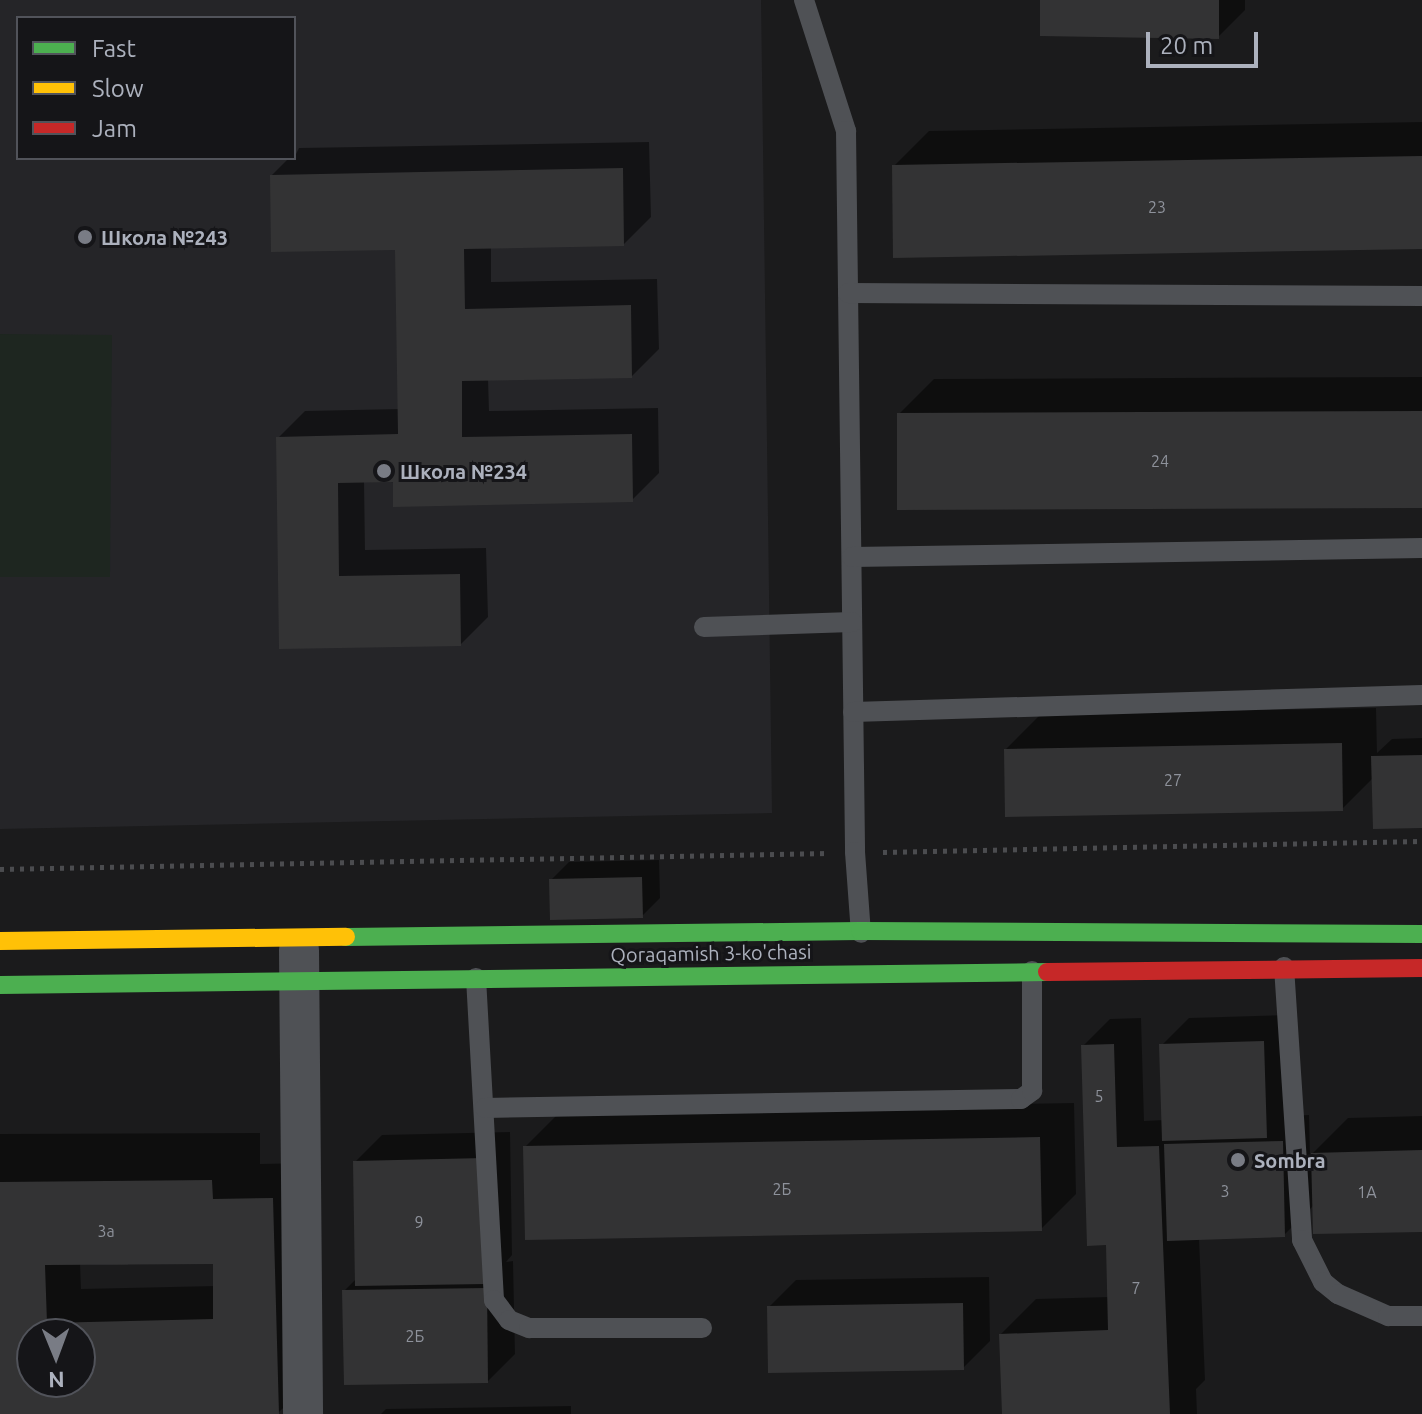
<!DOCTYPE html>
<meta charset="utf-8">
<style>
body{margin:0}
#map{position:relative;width:1422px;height:1414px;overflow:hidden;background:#1b1b1c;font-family:Ubuntu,sans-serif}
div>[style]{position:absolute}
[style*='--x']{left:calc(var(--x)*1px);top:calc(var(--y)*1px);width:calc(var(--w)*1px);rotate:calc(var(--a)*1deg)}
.built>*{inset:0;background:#252528}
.green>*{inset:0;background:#1e2620}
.shadow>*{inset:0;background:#0007}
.building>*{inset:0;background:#333334}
.path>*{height:5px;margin-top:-2.5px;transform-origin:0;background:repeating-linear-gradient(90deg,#4b4c4f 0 4px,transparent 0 10px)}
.lane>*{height:20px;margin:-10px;padding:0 10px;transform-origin:10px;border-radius:10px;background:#4f5155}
.street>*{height:40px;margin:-20px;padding:0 20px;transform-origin:20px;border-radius:20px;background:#4f5155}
.fast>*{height:18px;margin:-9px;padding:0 9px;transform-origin:9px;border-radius:9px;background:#4caf50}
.slow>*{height:18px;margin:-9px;padding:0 9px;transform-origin:9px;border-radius:9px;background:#ffc107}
.jam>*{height:18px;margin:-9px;padding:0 9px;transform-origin:9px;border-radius:9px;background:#c62828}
.dots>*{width:22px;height:22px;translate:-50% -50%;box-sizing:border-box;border:4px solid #151518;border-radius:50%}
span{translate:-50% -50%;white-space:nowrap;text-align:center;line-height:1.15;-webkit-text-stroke:6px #151518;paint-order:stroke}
.number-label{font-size:16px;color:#8e929b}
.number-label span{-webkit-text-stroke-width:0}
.poi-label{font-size:20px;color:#acb1bd;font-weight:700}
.left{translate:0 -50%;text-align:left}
.street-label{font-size:20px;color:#acb1bd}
.legend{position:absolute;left:16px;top:16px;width:280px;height:144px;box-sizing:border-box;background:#151518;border:2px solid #51535a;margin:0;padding:10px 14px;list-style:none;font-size:24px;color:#acb1bd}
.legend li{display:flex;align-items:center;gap:16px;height:40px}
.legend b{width:40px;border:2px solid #51535a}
.north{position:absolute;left:16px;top:1318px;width:80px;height:80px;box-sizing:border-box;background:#151518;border:2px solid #51535a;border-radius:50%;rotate:179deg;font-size:22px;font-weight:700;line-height:32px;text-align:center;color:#acb1bd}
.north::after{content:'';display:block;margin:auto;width:28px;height:36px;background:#797c85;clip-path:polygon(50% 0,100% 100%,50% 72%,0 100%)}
.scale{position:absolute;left:1146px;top:32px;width:112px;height:36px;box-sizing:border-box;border:4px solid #acb1bd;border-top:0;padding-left:10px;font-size:24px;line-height:28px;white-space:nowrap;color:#acb1bd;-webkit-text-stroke:6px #151518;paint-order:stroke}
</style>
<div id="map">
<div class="built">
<i style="clip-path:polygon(evenodd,0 0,761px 0,772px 813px,0 829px,0 0,18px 18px,294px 18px,294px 158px,18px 158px,18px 18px)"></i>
</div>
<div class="green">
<i style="clip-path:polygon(0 334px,112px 335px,110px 577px,0 577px)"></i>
</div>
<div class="shadow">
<i style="clip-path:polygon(1042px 0,1245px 0,1245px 10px,1218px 37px)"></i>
<i style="clip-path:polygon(1422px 122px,1422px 247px,894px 166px,929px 131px)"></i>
<i style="clip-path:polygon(649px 142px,651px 217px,624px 244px,491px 247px,491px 282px,657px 279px,659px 349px,632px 376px,488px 378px,489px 411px,658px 408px,659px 473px,632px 500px,364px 480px,365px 550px,486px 548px,488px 617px,461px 644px,281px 647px,278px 438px,305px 411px,400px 409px,397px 248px,272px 175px,289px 158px,294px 158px,299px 148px)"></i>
<i style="clip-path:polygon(1422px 377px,1422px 506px,899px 414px,934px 379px)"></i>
<i style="clip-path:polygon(1376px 708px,1377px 753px,1392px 739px,1422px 738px,1422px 826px,1374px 777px,1342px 809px,1006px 749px,1041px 714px)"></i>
<i style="clip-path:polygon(659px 860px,660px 898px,642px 916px,551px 880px,569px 862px)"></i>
<i style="clip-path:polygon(1291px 1015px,1286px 1116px,1309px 1115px,1310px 1156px,1348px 1118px,1422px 1116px,1422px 1230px,1314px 1205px,1284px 1235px,1199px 1238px,1205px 1380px,1196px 1389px,1197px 1414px,1004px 1414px,1001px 1334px,1036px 1299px,1109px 1297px,1108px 1246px,1083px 1046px,1110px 1019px,1141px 1018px,1144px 1121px,1164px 1120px,1162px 1045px,1189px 1018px)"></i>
<i style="clip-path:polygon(1074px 1103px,1076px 1194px,1041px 1229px,525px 1147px,560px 1112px)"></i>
<i style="clip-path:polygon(510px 1132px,512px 1255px,506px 1262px,513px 1261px,515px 1354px,488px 1381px,344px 1291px,357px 1278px,355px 1162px,382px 1135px)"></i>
<i style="clip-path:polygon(evenodd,260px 1133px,260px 1164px,308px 1163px,313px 1378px,278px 1413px,0 1414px,0 1134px,260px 1133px,215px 1262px,215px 1286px,81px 1289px,80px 1263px,215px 1262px,260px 1133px,32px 1334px,80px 1334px,80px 1382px,32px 1382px,32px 1334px)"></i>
<i style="clip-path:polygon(989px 1277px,990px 1341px,963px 1368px,769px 1307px,796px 1280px)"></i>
<i style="clip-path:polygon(571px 1406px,571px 1414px,381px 1414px,386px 1409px)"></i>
</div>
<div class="building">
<i style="clip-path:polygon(1040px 0,1219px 0,1219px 39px,1040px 36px)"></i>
<i style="clip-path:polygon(1422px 156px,1422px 249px,893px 258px,892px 165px)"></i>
<i style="clip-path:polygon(623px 168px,624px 246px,464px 249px,465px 309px,631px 305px,632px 378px,462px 381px,462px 437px,632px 434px,633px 502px,393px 507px,393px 482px,338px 483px,339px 576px,460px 574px,461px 646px,279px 649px,276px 437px,398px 434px,395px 250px,271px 252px,270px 175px)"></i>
<i style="clip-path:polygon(1422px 411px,1422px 508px,897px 510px,897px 413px)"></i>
<i style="clip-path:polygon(1342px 743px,1343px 811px,1005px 817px,1004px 749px)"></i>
<i style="clip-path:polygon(1422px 755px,1422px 828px,1373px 829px,1371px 756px)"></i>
<i style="clip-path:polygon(642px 877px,643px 918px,550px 920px,549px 879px)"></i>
<i style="clip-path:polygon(1264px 1041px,1267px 1138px,1162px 1141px,1159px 1044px)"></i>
<i style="clip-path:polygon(1114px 1044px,1117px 1147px,1159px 1146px,1170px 1414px,1002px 1414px,999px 1334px,1108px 1330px,1106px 1245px,1087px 1246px,1081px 1045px)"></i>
<i style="clip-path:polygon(1040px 1137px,1042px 1231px,525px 1240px,523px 1146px)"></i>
<i style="clip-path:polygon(1283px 1141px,1285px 1237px,1167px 1241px,1164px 1144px)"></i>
<i style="clip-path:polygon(1422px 1150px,1422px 1232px,1313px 1234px,1311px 1153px)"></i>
<i style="clip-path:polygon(484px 1158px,486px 1284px,355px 1286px,353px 1161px)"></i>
<i style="clip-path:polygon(evenodd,212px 1180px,213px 1199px,273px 1198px,279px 1414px,0 1414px,0 1182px,212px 1180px,213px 1264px,213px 1319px,47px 1323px,45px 1265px,213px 1264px,212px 1180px,32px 1334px,80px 1334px,80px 1382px,32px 1382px,32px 1334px)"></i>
<i style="clip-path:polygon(487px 1288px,488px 1383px,344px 1385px,342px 1290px)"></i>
<i style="clip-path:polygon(963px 1303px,964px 1370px,768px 1373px,767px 1306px)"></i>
</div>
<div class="path">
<i style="--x:883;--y:852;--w:539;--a:-1.17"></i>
<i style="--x:0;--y:869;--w:829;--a:-1.11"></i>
</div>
<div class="lane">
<i style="--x:804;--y:0;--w:138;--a:72.2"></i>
<i style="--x:846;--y:131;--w:721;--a:89.28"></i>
<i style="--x:855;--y:852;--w:81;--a:85.8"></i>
<i style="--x:848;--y:293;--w:574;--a:0.3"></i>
<i style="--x:852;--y:557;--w:570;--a:-0.9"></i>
<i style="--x:704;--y:627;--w:148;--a:-1.9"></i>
<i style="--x:853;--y:712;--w:569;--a:-1.71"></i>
<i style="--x:1284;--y:967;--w:274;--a:86.2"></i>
<i style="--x:1302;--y:1240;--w:47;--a:63.4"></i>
<i style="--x:1323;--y:1282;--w:19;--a:39"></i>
<i style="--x:1338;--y:1294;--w:55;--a:23.7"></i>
<i style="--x:1388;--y:1316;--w:34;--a:0"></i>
<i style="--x:476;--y:978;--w:323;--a:86.8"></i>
<i style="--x:494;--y:1300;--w:25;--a:53"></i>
<i style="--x:509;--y:1320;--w:22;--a:22"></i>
<i style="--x:529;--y:1328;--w:173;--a:0"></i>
<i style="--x:485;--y:1108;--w:536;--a:-0.96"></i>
<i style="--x:1021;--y:1099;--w:14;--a:-36"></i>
<i style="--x:1032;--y:1091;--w:120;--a:-90"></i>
</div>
<div class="street">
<i style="--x:299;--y:950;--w:464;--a:89.5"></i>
</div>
<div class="fast">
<i style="--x:346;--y:937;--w:514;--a:-0.67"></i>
<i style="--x:860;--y:931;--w:562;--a:0.31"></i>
<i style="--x:0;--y:985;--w:1047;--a:-0.71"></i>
</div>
<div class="slow">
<i style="--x:0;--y:941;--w:346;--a:-0.7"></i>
</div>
<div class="jam">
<i style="--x:1047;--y:972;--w:375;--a:-0.6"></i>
</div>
<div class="dots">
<i style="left:85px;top:237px;background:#797c85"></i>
<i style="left:384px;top:471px;background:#797c85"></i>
<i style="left:1238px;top:1160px;background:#797c85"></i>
</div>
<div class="number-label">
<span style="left:1157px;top:207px">23</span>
<span style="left:1160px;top:461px">24</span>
<span style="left:1173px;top:780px">27</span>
<span style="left:1099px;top:1096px">5</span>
<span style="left:782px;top:1189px">2Б</span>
<span style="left:1225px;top:1191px">3</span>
<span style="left:1367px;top:1192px">1А</span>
<span style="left:419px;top:1222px">9</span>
<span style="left:106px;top:1231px">3а</span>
<span style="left:1136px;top:1288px">7</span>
<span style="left:415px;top:1336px">2Б</span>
</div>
<div class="poi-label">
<span class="left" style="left:101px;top:237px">Школа №243</span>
<span class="left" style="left:400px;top:471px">Школа №234</span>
<span class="left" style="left:1254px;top:1160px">Sombra</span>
</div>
<div class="street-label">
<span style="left:711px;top:953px;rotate:-1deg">Qoraqamish 3-ko'chasi</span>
</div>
<ul class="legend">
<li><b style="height:10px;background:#4caf50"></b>Fast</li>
<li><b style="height:10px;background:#ffc107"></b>Slow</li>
<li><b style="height:10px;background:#c62828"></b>Jam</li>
</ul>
<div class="north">N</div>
<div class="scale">20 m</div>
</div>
